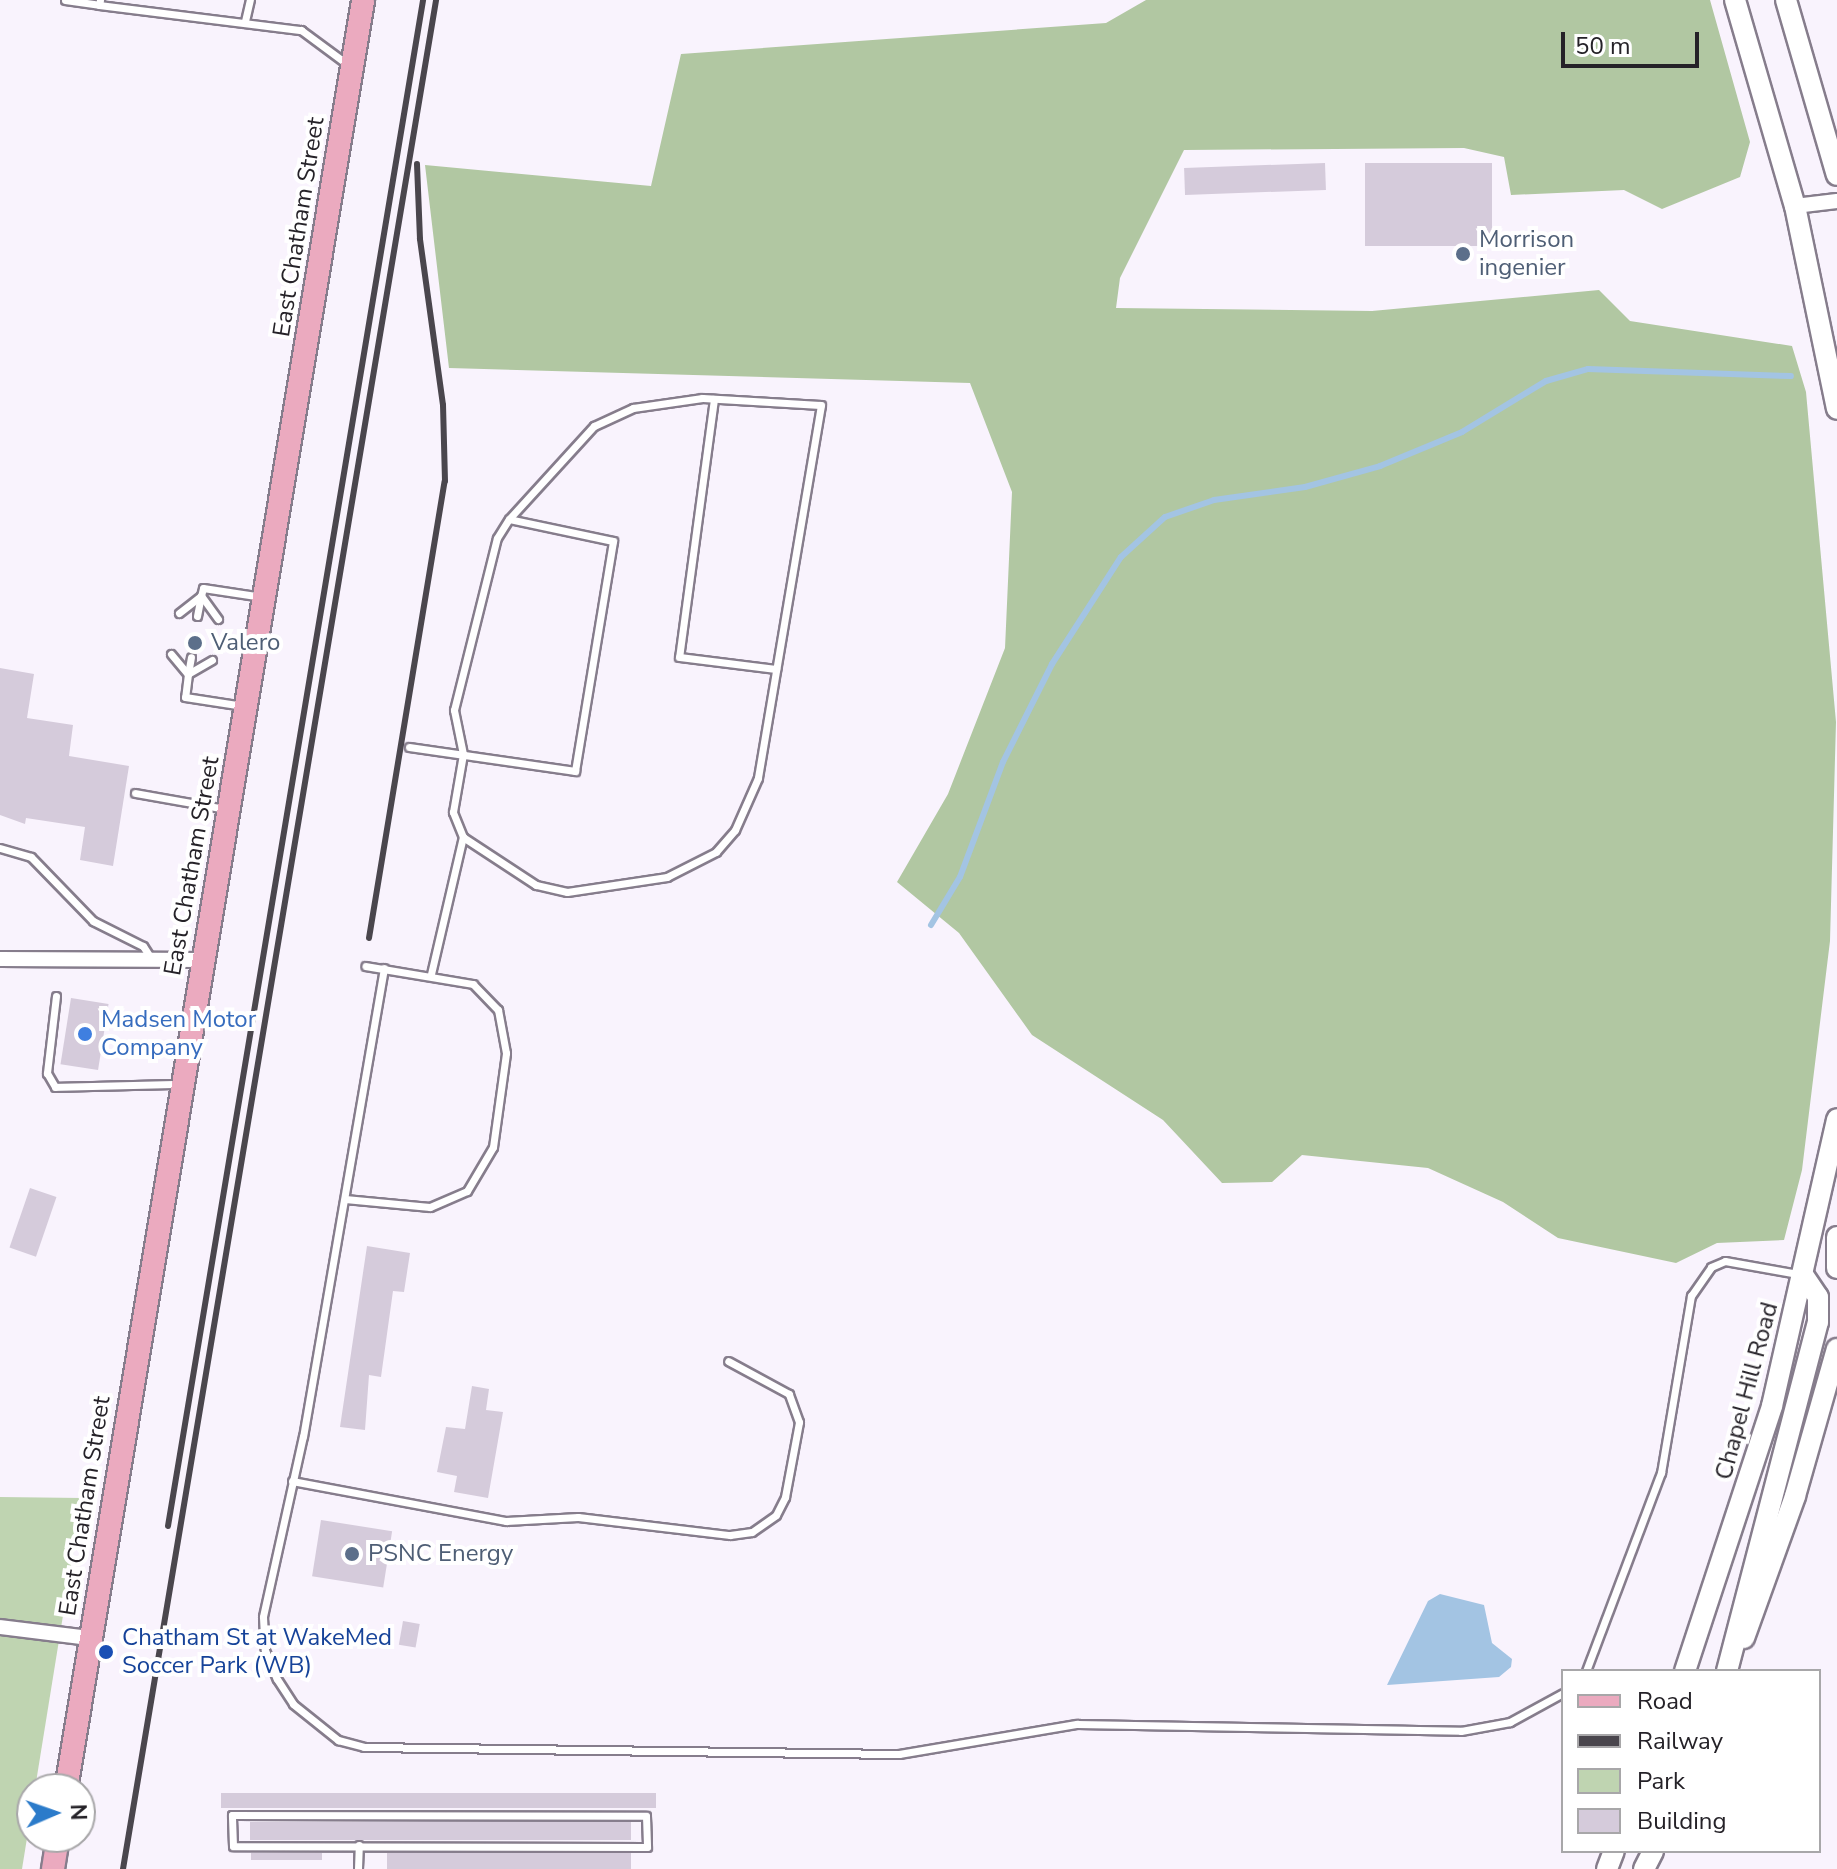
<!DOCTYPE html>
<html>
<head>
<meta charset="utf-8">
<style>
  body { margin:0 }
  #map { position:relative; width:1837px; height:1869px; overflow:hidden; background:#f9f3fd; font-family:"Nunito Sans",sans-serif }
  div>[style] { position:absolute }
  .green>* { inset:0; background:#bfd4b1 }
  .forest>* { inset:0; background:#b1c7a2 }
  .water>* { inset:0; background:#a3c4e3 }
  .stream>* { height:6px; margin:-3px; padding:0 3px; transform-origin:3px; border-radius:3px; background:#a3c4e3 }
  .building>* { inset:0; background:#d5cbdb; transform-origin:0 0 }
  .roads { filter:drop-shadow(2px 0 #867d8c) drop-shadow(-2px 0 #867d8c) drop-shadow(0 2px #867d8c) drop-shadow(0 -2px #867d8c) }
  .lane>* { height:7px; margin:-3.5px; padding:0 3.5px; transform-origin:3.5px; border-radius:3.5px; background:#fff }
  .street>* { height:14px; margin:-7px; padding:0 7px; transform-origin:7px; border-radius:7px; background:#fff }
  .secondary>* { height:20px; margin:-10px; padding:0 10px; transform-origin:10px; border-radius:10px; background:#fff }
  .primary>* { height:22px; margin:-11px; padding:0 11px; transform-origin:11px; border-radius:11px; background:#ebaabf }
  .rail>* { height:6px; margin:-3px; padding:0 3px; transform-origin:3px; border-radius:3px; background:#4a464d }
  .dots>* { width:22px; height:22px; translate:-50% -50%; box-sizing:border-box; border:4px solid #fff; border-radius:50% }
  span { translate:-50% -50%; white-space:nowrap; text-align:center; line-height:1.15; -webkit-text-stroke:8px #fff; paint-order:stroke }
  .street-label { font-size:24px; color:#252228 }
  .service-label { font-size:24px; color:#4e5e75 }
  .left { translate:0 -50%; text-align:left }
  .shop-label { font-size:24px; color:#366cbe }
  .transit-label { font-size:24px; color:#164399 }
  .legend { position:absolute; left:1561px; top:1669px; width:260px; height:184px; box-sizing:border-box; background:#fff; border:2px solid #a8a7a9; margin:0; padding:10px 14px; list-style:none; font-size:24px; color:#252228 }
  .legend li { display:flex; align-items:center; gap:16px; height:40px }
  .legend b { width:40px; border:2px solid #a8a7a9 }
  .north { position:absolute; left:16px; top:1773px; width:80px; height:80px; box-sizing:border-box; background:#fff; border:2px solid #a8a7a9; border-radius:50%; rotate:88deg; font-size:22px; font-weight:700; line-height:32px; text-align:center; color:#252228 }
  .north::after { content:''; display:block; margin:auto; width:28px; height:36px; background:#2b7bca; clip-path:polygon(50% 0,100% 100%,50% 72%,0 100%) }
  .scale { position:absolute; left:1561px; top:32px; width:138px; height:36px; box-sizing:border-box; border:4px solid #252228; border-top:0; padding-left:10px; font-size:24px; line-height:28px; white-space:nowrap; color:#252228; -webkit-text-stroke:6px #fff; paint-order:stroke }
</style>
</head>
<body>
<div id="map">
  <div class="green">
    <i style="clip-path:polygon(0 1497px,82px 1498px,22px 1869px,0 1869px)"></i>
  </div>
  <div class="forest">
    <i style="clip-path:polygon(1146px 0,1710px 0,1750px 142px,1740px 177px,1662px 209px,1624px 190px,1511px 195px,1504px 157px,1464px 148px,1184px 150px,1120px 278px,1116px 308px,1372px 311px,1599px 290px,1630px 321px,1792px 346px,1806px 392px,1836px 722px,1830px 941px,1802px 1170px,1784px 1240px,1717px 1243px,1676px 1263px,1558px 1238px,1503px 1202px,1428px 1168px,1302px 1155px,1272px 1182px,1222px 1183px,1163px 1120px,1032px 1035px,959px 933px,897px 882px,948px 794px,1005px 648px,1012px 492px,970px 383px,449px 368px,425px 165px,651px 186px,681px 54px,1106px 23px)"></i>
  </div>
  <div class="water">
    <i style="clip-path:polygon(1440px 1594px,1484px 1605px,1492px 1643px,1512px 1659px,1511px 1667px,1499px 1677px,1387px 1685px,1428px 1601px)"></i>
  </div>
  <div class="stream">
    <i style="left:931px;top:925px;width:56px;rotate:-58.9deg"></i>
    <i style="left:960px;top:877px;width:123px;rotate:-69.5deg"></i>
    <i style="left:1003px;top:762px;width:110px;rotate:-63.4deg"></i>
    <i style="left:1052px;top:664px;width:127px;rotate:-57.2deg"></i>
    <i style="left:1121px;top:557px;width:59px;rotate:-42.3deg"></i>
    <i style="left:1165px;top:517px;width:52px;rotate:-19.1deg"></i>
    <i style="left:1214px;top:500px;width:92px;rotate:-8.1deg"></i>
    <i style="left:1305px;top:487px;width:78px;rotate:-15.6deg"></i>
    <i style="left:1380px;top:466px;width:89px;rotate:-22.5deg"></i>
    <i style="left:1462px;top:432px;width:98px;rotate:-31.3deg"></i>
    <i style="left:1546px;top:381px;width:44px;rotate:-15.9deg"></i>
    <i style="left:1588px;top:369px;width:203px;rotate:2deg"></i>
  </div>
  <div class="building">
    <i style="left:1325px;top:163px;width:27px;height:141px;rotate:88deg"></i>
    <i style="left:1365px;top:163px;width:127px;height:83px"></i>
    <i style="clip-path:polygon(0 668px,34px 674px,27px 718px,73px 725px,69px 756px,129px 766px,113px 866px,80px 860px,85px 827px,26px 818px,25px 824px,0 815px)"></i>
    <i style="left:71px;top:998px;width:38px;height:67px;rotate:9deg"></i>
    <i style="left:30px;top:1188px;width:28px;height:63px;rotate:19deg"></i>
    <i style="clip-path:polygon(367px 1246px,410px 1253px,404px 1292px,393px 1291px,381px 1377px,369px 1375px,365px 1430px,340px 1427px)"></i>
    <i style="clip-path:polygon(472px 1386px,489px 1389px,486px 1410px,503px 1412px,488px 1498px,454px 1492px,457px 1476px,437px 1472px,446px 1427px,465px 1429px)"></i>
    <i style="left:321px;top:1520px;width:72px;height:57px;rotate:9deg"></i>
    <i style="left:403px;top:1621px;width:17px;height:24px;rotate:10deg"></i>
    <i style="left:221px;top:1793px;width:435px;height:15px"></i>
    <i style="left:250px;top:1822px;width:381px;height:18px"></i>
    <i style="left:251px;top:1853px;width:71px;height:7px"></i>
    <i style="left:387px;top:1853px;width:244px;height:16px"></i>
  </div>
  <div class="roads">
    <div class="lane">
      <i style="left:65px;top:0;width:34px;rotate:8deg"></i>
      <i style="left:100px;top:0;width:5px;rotate:101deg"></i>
      <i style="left:99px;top:5px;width:204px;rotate:7.1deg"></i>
      <i style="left:301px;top:30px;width:57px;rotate:36.5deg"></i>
      <i style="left:245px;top:21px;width:22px;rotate:-77deg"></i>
      <i style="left:714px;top:399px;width:260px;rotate:97.7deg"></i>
      <i style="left:679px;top:657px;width:98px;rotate:7.1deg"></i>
      <i style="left:179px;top:613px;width:28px;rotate:-38deg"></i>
      <i style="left:197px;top:616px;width:20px;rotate:-79deg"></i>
      <i style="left:218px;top:619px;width:29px;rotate:-126deg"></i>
      <i style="left:201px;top:596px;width:8px;rotate:-76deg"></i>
      <i style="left:203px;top:588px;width:60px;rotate:8.7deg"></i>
      <i style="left:171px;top:654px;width:26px;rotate:50deg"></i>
      <i style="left:212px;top:660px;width:28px;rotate:150deg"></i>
      <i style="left:188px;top:674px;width:23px;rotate:97deg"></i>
      <i style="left:185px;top:697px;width:59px;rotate:8.8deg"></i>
      <i style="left:188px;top:674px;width:17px;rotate:-80deg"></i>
      <i style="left:409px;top:747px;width:168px;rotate:8.2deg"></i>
      <i style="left:575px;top:771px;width:233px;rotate:-80.6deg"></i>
      <i style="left:613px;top:541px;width:106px;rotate:-168.1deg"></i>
      <i style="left:135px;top:793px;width:92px;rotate:10deg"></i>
      <i style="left:0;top:848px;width:32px;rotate:16deg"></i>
      <i style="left:31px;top:857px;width:89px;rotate:45.9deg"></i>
      <i style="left:93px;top:921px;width:56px;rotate:26.6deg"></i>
      <i style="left:143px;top:946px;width:17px;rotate:57deg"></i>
      <i style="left:384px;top:968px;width:475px;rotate:99.8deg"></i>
      <i style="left:303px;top:1436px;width:185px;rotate:102.5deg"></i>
      <i style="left:263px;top:1617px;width:33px;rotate:87deg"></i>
      <i style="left:265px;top:1650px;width:31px;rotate:68deg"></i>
      <i style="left:277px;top:1679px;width:30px;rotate:57deg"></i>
      <i style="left:293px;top:1704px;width:58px;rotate:38.7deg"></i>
      <i style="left:338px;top:1740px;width:27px;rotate:15deg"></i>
      <i style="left:364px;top:1747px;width:535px;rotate:0.75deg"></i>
      <i style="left:899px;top:1754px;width:181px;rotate:-9.6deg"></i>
      <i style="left:1077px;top:1724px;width:384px;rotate:1deg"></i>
      <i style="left:1461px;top:1731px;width:50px;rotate:-10.4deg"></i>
      <i style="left:1510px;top:1722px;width:60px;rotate:-28.7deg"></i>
      <i style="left:431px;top:974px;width:141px;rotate:-76.9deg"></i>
      <i style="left:463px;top:837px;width:27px;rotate:-112deg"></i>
      <i style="left:453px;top:812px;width:59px;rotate:-80.2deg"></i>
      <i style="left:463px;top:754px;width:45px;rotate:-101.6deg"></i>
      <i style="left:454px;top:710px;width:177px;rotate:-76deg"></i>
      <i style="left:497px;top:538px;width:22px;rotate:-58deg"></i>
      <i style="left:509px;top:519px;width:126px;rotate:-47.6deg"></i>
      <i style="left:594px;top:426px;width:43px;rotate:-24.8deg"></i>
      <i style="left:633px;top:408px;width:70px;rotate:-8.2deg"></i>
      <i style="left:702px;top:398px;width:119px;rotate:3.4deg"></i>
      <i style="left:821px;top:405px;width:378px;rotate:99.6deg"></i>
      <i style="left:758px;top:778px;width:57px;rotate:113.9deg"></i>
      <i style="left:735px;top:830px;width:29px;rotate:131deg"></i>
      <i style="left:716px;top:852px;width:55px;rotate:153deg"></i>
      <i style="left:667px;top:877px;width:101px;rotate:171.5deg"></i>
      <i style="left:567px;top:892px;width:32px;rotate:-167deg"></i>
      <i style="left:536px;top:885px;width:87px;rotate:-146.7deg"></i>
      <i style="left:56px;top:996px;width:78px;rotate:96.7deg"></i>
      <i style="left:47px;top:1073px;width:16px;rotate:60deg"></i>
      <i style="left:55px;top:1087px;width:125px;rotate:-1.4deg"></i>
      <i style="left:345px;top:1199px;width:85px;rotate:5.4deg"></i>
      <i style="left:430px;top:1207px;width:40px;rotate:-23.4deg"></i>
      <i style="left:467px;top:1191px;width:51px;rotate:-59.4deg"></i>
      <i style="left:493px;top:1147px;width:95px;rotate:-82.1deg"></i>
      <i style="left:506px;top:1053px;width:44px;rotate:-100.5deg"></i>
      <i style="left:498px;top:1010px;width:36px;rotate:-134deg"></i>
      <i style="left:473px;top:984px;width:109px;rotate:-170.5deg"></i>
      <i style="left:292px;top:1481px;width:218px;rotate:10.6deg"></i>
      <i style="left:506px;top:1521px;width:72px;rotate:-3.2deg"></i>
      <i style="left:578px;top:1517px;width:153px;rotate:6.8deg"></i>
      <i style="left:730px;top:1535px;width:22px;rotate:-8deg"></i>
      <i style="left:752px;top:1532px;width:29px;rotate:-35deg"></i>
      <i style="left:776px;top:1515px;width:20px;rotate:-63deg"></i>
      <i style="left:785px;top:1497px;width:76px;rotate:-79.4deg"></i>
      <i style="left:799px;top:1422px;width:30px;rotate:-110deg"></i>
      <i style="left:789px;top:1394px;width:69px;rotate:-151.6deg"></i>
      <i style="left:1586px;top:1671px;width:212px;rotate:-69.3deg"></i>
      <i style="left:1661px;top:1473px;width:180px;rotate:-80.4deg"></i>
      <i style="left:1691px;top:1296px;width:35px;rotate:-55deg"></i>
      <i style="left:1711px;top:1267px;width:15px;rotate:-23deg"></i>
      <i style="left:1725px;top:1261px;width:74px;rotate:10.1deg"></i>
      <i style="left:232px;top:1815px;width:414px;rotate:0.1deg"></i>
      <i style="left:646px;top:1816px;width:31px;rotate:88deg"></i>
      <i style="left:647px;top:1847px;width:414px;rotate:-179.9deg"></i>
      <i style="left:233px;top:1846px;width:31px;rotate:-92deg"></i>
      <i style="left:358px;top:1869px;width:24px;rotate:-88deg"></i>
    </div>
    <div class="street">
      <i style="left:1795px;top:206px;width:42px;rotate:-6.8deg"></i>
      <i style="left:0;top:959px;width:203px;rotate:0.3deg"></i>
      <i style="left:0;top:1627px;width:91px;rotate:7deg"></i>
    </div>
    <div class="secondary">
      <i style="left:1735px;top:0;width:215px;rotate:73.8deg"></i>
      <i style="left:1795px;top:206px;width:207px;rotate:78.3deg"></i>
      <i style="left:1786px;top:0;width:182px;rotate:73.8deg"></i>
      <i style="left:1837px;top:1237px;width:31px;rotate:90deg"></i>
      <i style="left:1744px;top:1638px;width:151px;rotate:-70.2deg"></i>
      <i style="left:1795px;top:1496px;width:153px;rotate:-74.1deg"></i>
      <i style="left:1685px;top:1671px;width:279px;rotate:-71.8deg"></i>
      <i style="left:1772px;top:1406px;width:294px;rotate:-77.2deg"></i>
      <i style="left:1727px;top:1671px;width:361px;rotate:-75.4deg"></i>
      <i style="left:1818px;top:1322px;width:25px;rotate:-90deg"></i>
      <i style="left:1818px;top:1297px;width:25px;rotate:-124deg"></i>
      <i style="left:1607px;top:1869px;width:19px;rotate:-69deg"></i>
      <i style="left:1644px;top:1869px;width:20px;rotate:-63deg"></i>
    </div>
    <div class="primary">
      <i style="left:66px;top:1789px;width:1813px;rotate:-80.57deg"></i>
      <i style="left:53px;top:1869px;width:32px;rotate:-81deg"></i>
    </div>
  </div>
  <div class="rail">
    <i style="left:369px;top:938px;width:463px;rotate:-80.6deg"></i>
    <i style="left:445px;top:481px;width:76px;rotate:-91.5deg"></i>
    <i style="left:443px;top:405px;width:168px;rotate:-97.9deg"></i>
    <i style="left:420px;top:239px;width:75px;rotate:-92.3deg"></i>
    <i style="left:168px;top:1526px;width:1547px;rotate:-80.51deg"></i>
    <i style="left:123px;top:1869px;width:1895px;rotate:-80.49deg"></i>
  </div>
  <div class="dots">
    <i style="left:1463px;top:254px;background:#5c6f8a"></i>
    <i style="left:195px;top:643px;background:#5c6f8a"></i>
    <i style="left:85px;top:1034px;background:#3f7fe0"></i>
    <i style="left:352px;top:1554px;background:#5c6f8a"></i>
    <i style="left:106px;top:1652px;background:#1a4fb4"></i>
  </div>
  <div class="street-label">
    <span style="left:299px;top:227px;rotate:-81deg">East Chatham Street</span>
    <span style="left:192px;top:866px;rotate:-80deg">East Chatham Street</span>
    <span style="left:1747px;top:1391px;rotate:-75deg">Chapel Hill Road</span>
    <span style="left:85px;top:1506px;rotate:-81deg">East Chatham Street</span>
  </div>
  <div class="service-label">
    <span class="left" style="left:1479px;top:254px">Morrison<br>ingenier</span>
    <span class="left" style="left:211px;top:643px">Valero</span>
    <span class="left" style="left:368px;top:1554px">PSNC Energy</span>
  </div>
  <div class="shop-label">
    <span class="left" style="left:101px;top:1034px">Madsen Motor<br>Company</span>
  </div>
  <div class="transit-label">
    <span class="left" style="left:122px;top:1652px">Chatham St at WakeMed<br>Soccer Park (WB)</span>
  </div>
  <ul class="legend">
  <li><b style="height:10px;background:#ebaabf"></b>Road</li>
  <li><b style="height:10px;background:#4a464d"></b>Railway</li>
  <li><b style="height:22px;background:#bfd4b1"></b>Park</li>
  <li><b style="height:22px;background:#d5cbdb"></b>Building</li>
  </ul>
  <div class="north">N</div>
  <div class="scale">50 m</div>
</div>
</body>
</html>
